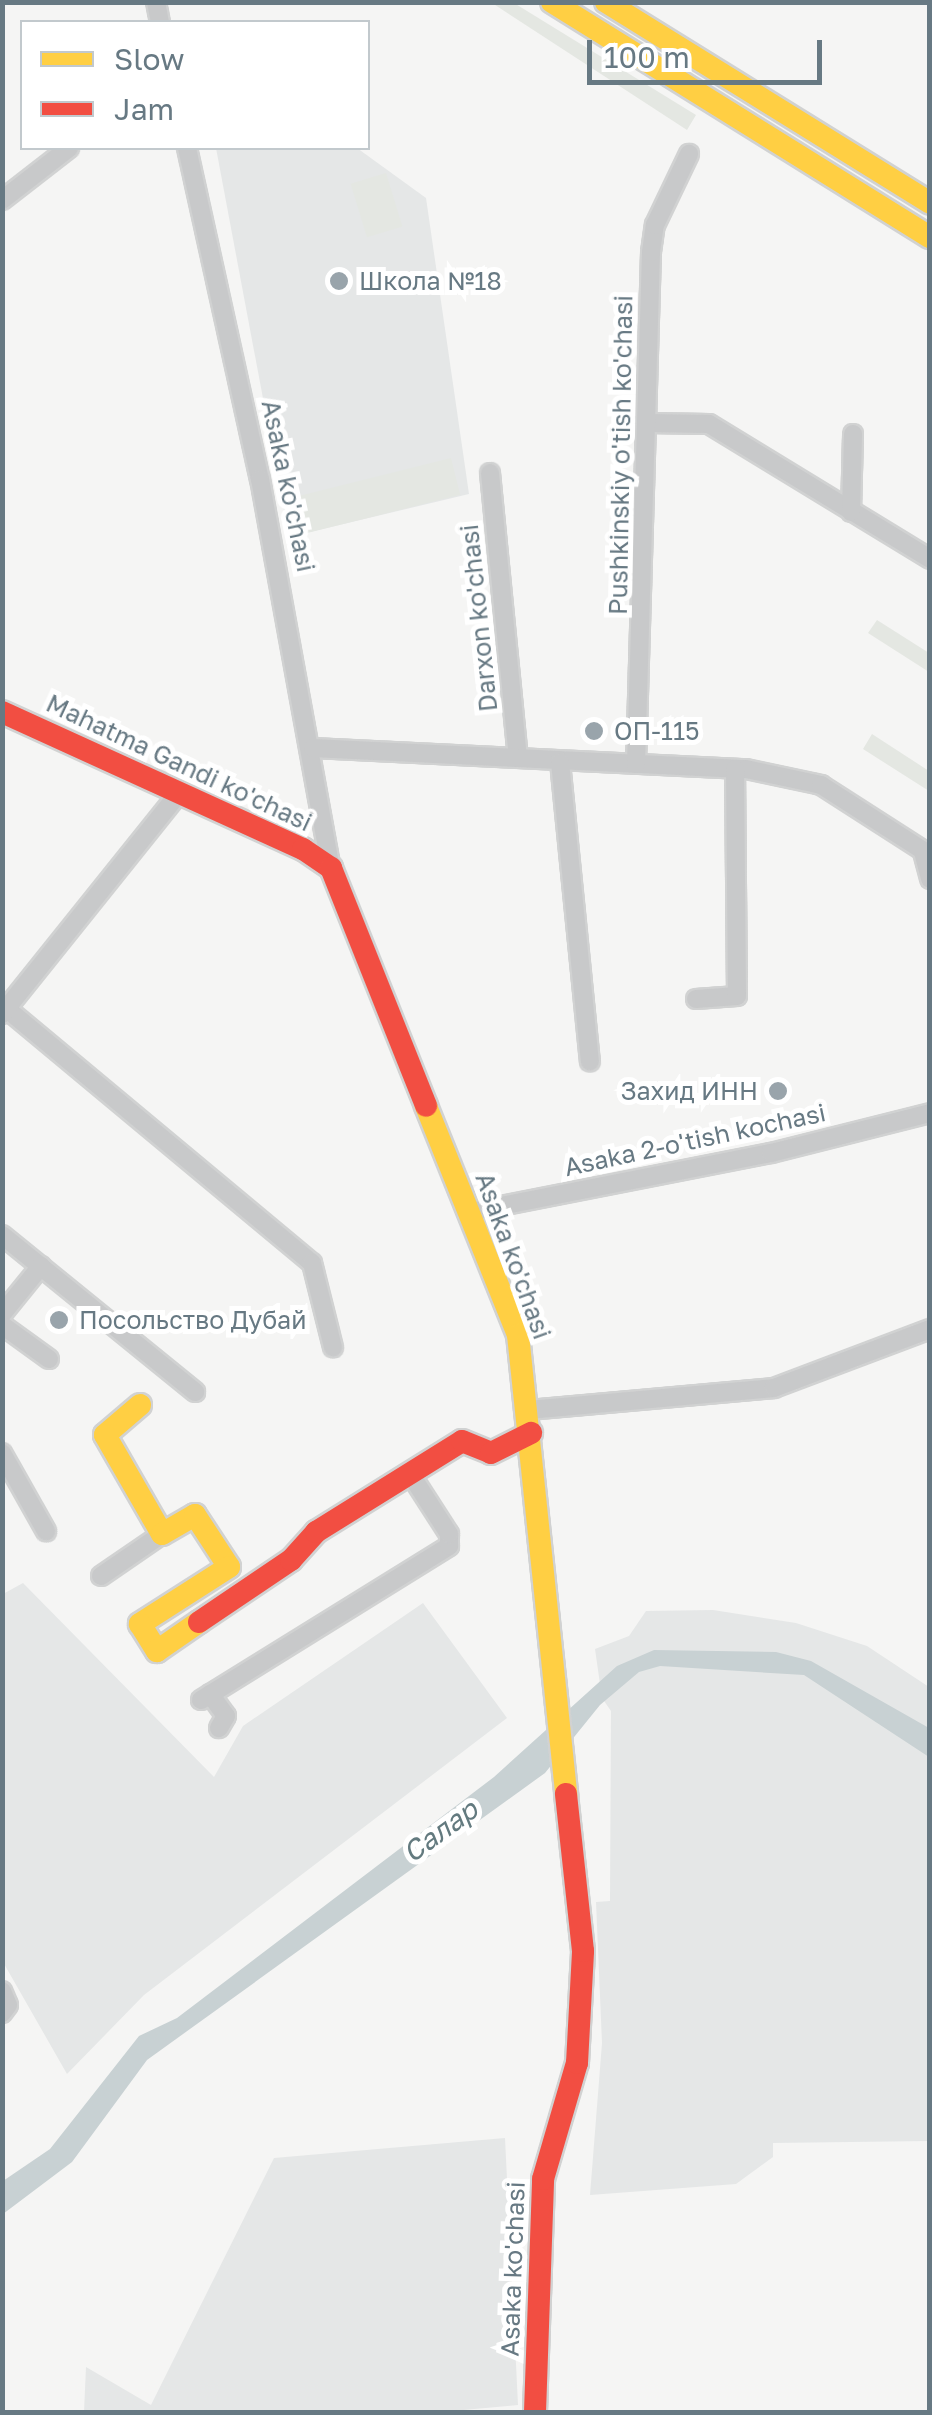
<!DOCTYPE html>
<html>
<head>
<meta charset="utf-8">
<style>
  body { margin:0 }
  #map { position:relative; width:932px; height:2415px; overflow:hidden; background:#f5f5f4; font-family:"Golos Text",sans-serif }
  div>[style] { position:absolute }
  .built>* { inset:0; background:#e5e7e7 }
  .green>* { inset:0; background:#e4e7e2; transform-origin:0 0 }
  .water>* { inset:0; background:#c8d1d3 }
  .roads { filter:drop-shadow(2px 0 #d1d2d2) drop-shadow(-2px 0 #d1d2d2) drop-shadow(0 2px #d1d2d2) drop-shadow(0 -2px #d1d2d2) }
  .street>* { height:18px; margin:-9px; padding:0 9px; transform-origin:9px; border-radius:9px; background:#c8c9ca }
  .slow>* { height:22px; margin:-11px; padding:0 11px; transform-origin:11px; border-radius:11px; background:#ffcf43 }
  .jam>* { height:22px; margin:-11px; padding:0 11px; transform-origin:11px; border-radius:11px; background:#f24e42 }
  .dots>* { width:28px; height:28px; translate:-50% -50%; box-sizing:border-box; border:5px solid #fff; border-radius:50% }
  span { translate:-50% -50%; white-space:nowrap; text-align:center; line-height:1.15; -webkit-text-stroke:10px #fff; paint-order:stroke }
  .poi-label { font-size:25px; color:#677983 }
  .left { translate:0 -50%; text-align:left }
  .right { translate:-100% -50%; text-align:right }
  .street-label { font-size:25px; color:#677983 }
  .water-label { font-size:28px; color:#637a7f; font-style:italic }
  .frame { position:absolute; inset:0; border:5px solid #677983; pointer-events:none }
  .legend { position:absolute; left:20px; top:20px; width:350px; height:130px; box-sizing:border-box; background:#fff; border:2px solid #c2c9cd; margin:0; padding:12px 18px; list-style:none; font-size:30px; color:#677983 }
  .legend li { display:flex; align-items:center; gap:20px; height:50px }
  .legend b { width:50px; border:2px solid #c2c9cd }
  .scale { position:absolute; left:587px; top:40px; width:235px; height:45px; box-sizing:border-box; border:5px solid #677983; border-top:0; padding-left:12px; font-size:30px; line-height:35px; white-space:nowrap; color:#677983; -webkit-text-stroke:8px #fff; paint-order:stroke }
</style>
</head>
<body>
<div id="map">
  <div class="built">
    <i style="clip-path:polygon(216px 148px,357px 148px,426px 198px,469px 494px,289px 537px)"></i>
    <i style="clip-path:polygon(23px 1583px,214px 1777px,243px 1726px,423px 1603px,507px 1718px,144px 1995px,67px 2074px,3px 1962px,3px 1594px)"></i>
    <i style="clip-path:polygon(713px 1610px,796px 1623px,867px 1646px,929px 1687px,929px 2141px,773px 2143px,773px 2157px,736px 2184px,590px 2195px,602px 2043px,596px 1902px,610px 1901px,611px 1711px,602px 1698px,595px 1649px,629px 1636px,646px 1611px)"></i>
    <i style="clip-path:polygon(505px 2138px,518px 2405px,442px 2412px,84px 2412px,86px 2367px,151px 2405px,274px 2158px)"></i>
  </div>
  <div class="green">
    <i style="clip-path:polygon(492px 3px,514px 3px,696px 115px,687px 130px)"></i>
    <i style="left:386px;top:173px;width:56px;height:37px;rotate:73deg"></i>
    <i style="left:451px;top:458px;width:38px;height:163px;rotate:76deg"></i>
    <i style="clip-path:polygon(877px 620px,929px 653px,929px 672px,868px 633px)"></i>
    <i style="clip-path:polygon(872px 734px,929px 771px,929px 791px,863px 749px)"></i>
  </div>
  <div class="water">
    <i style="clip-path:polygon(654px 1650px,776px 1652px,811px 1661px,929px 1728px,929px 1757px,804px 1675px,660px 1666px,639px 1672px,600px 1705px,545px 1773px,147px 2060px,72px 2162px,3px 2214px,3px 2181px,50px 2149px,139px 2036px,177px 2018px,494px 1777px,617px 1666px)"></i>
  </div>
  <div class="roads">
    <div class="street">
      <i style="left:156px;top:2px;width:20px;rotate:79deg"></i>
      <i style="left:187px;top:148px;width:339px;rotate:77.6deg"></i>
      <i style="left:260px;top:479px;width:395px;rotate:79.7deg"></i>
      <i style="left:2px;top:200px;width:85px;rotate:-37.8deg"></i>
      <i style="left:646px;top:423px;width:63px;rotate:0.9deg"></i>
      <i style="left:709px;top:424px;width:259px;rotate:31.4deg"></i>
      <i style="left:490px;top:473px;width:286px;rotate:84.4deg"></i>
      <i style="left:851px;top:512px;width:78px;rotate:-88.5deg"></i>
      <i style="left:313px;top:748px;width:434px;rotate:2.8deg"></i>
      <i style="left:746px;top:769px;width:77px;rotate:12deg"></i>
      <i style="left:821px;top:785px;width:130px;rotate:32.7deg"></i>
      <i style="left:560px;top:762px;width:301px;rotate:84.3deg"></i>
      <i style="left:636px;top:764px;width:512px;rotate:-88.32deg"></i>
      <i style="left:651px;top:252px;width:27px;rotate:-82deg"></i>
      <i style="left:655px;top:225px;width:79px;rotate:-64.4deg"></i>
      <i style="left:923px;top:852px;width:28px;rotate:75deg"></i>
      <i style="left:696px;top:999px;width:41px;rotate:-4.2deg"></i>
      <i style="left:737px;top:996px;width:227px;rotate:-90.5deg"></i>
      <i style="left:7px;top:1009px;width:397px;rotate:39.8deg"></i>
      <i style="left:312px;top:1263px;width:87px;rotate:76deg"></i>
      <i style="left:2px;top:1014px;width:282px;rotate:-51.3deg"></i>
      <i style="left:470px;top:1212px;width:307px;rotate:-11.1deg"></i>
      <i style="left:771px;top:1153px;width:164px;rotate:-14.1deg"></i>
      <i style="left:2px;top:1235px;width:249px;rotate:39.1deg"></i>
      <i style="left:2px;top:1314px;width:62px;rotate:-50.9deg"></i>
      <i style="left:2px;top:1325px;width:58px;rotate:35.9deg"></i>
      <i style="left:529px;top:1410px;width:246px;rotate:-5.1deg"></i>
      <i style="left:774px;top:1388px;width:167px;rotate:-20.7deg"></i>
      <i style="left:2px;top:1453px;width:90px;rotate:60.6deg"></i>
      <i style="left:101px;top:1576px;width:74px;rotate:-34.5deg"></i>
      <i style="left:210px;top:1694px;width:27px;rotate:54deg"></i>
      <i style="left:226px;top:1716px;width:14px;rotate:120deg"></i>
      <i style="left:201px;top:1700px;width:292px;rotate:-31.8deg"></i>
      <i style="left:449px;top:1546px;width:12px;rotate:-90deg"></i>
      <i style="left:449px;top:1534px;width:70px;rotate:-122.8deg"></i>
      <i style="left:2px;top:1991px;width:15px;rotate:67deg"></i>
      <i style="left:8px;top:2005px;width:10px;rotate:127deg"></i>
    </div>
    <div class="slow">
      <i style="left:552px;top:2px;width:445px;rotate:31.9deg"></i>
      <i style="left:606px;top:2px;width:381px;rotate:31.8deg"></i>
      <i style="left:426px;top:1106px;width:247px;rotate:68.1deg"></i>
      <i style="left:518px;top:1335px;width:462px;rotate:84deg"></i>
      <i style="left:140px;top:1405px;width:46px;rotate:139.4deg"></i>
      <i style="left:105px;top:1435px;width:114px;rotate:60.1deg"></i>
      <i style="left:162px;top:1534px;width:38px;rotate:-30deg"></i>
      <i style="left:195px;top:1515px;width:62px;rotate:56.8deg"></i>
      <i style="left:229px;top:1567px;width:106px;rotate:147.4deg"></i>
      <i style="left:140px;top:1624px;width:32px;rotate:58deg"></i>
      <i style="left:157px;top:1651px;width:51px;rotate:-34.6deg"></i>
    </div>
    <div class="jam">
      <i style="left:2px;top:712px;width:331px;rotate:24.5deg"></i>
      <i style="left:303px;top:849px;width:34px;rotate:34deg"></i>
      <i style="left:331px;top:868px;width:256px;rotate:68.2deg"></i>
      <i style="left:199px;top:1622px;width:111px;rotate:-34deg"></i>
      <i style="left:291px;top:1560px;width:38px;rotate:-48deg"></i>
      <i style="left:316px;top:1532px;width:172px;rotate:-31.9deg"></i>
      <i style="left:462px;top:1441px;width:31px;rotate:22deg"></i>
      <i style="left:491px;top:1453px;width:45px;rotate:-26.6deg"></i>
      <i style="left:535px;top:2412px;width:233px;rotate:-88deg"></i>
      <i style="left:543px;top:2179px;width:121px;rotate:-73.7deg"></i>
      <i style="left:577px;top:2063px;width:112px;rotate:-86.9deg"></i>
      <i style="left:583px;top:1951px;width:158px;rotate:-96.2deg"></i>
    </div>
  </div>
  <div class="dots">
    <i style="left:339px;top:281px;background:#99a4ab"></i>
    <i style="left:594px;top:731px;background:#99a4ab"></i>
    <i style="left:778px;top:1091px;background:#99a4ab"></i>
    <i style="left:59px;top:1320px;background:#99a4ab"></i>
  </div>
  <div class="poi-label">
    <span class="left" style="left:359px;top:281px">Школа №18</span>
    <span class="left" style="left:614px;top:731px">ОП-115</span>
    <span class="right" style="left:758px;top:1091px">Захид ИНН</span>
    <span class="left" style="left:79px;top:1320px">Посольство Дубай</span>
  </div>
  <div class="street-label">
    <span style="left:621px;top:455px;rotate:-89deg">Pushkinskiy o'tish ko'chasi</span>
    <span style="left:288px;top:486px;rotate:78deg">Asaka ko'chasi</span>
    <span style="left:479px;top:618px;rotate:-96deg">Darxon ko'chasi</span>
    <span style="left:179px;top:763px;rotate:25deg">Mahatma Gandi ko'chasi</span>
    <span style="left:695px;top:1140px;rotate:-12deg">Asaka 2-o'tish kochasi</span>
    <span style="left:513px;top:1256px;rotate:70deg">Asaka ko'chasi</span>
    <span style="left:513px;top:2269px;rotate:-88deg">Asaka ko'chasi</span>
  </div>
  <div class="water-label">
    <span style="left:440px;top:1831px;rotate:-36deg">Салар</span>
  </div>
  <div class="frame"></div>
  <ul class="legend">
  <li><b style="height:12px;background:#ffcf43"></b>Slow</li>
  <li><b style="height:12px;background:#f24e42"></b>Jam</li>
  </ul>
  <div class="scale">100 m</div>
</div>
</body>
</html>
